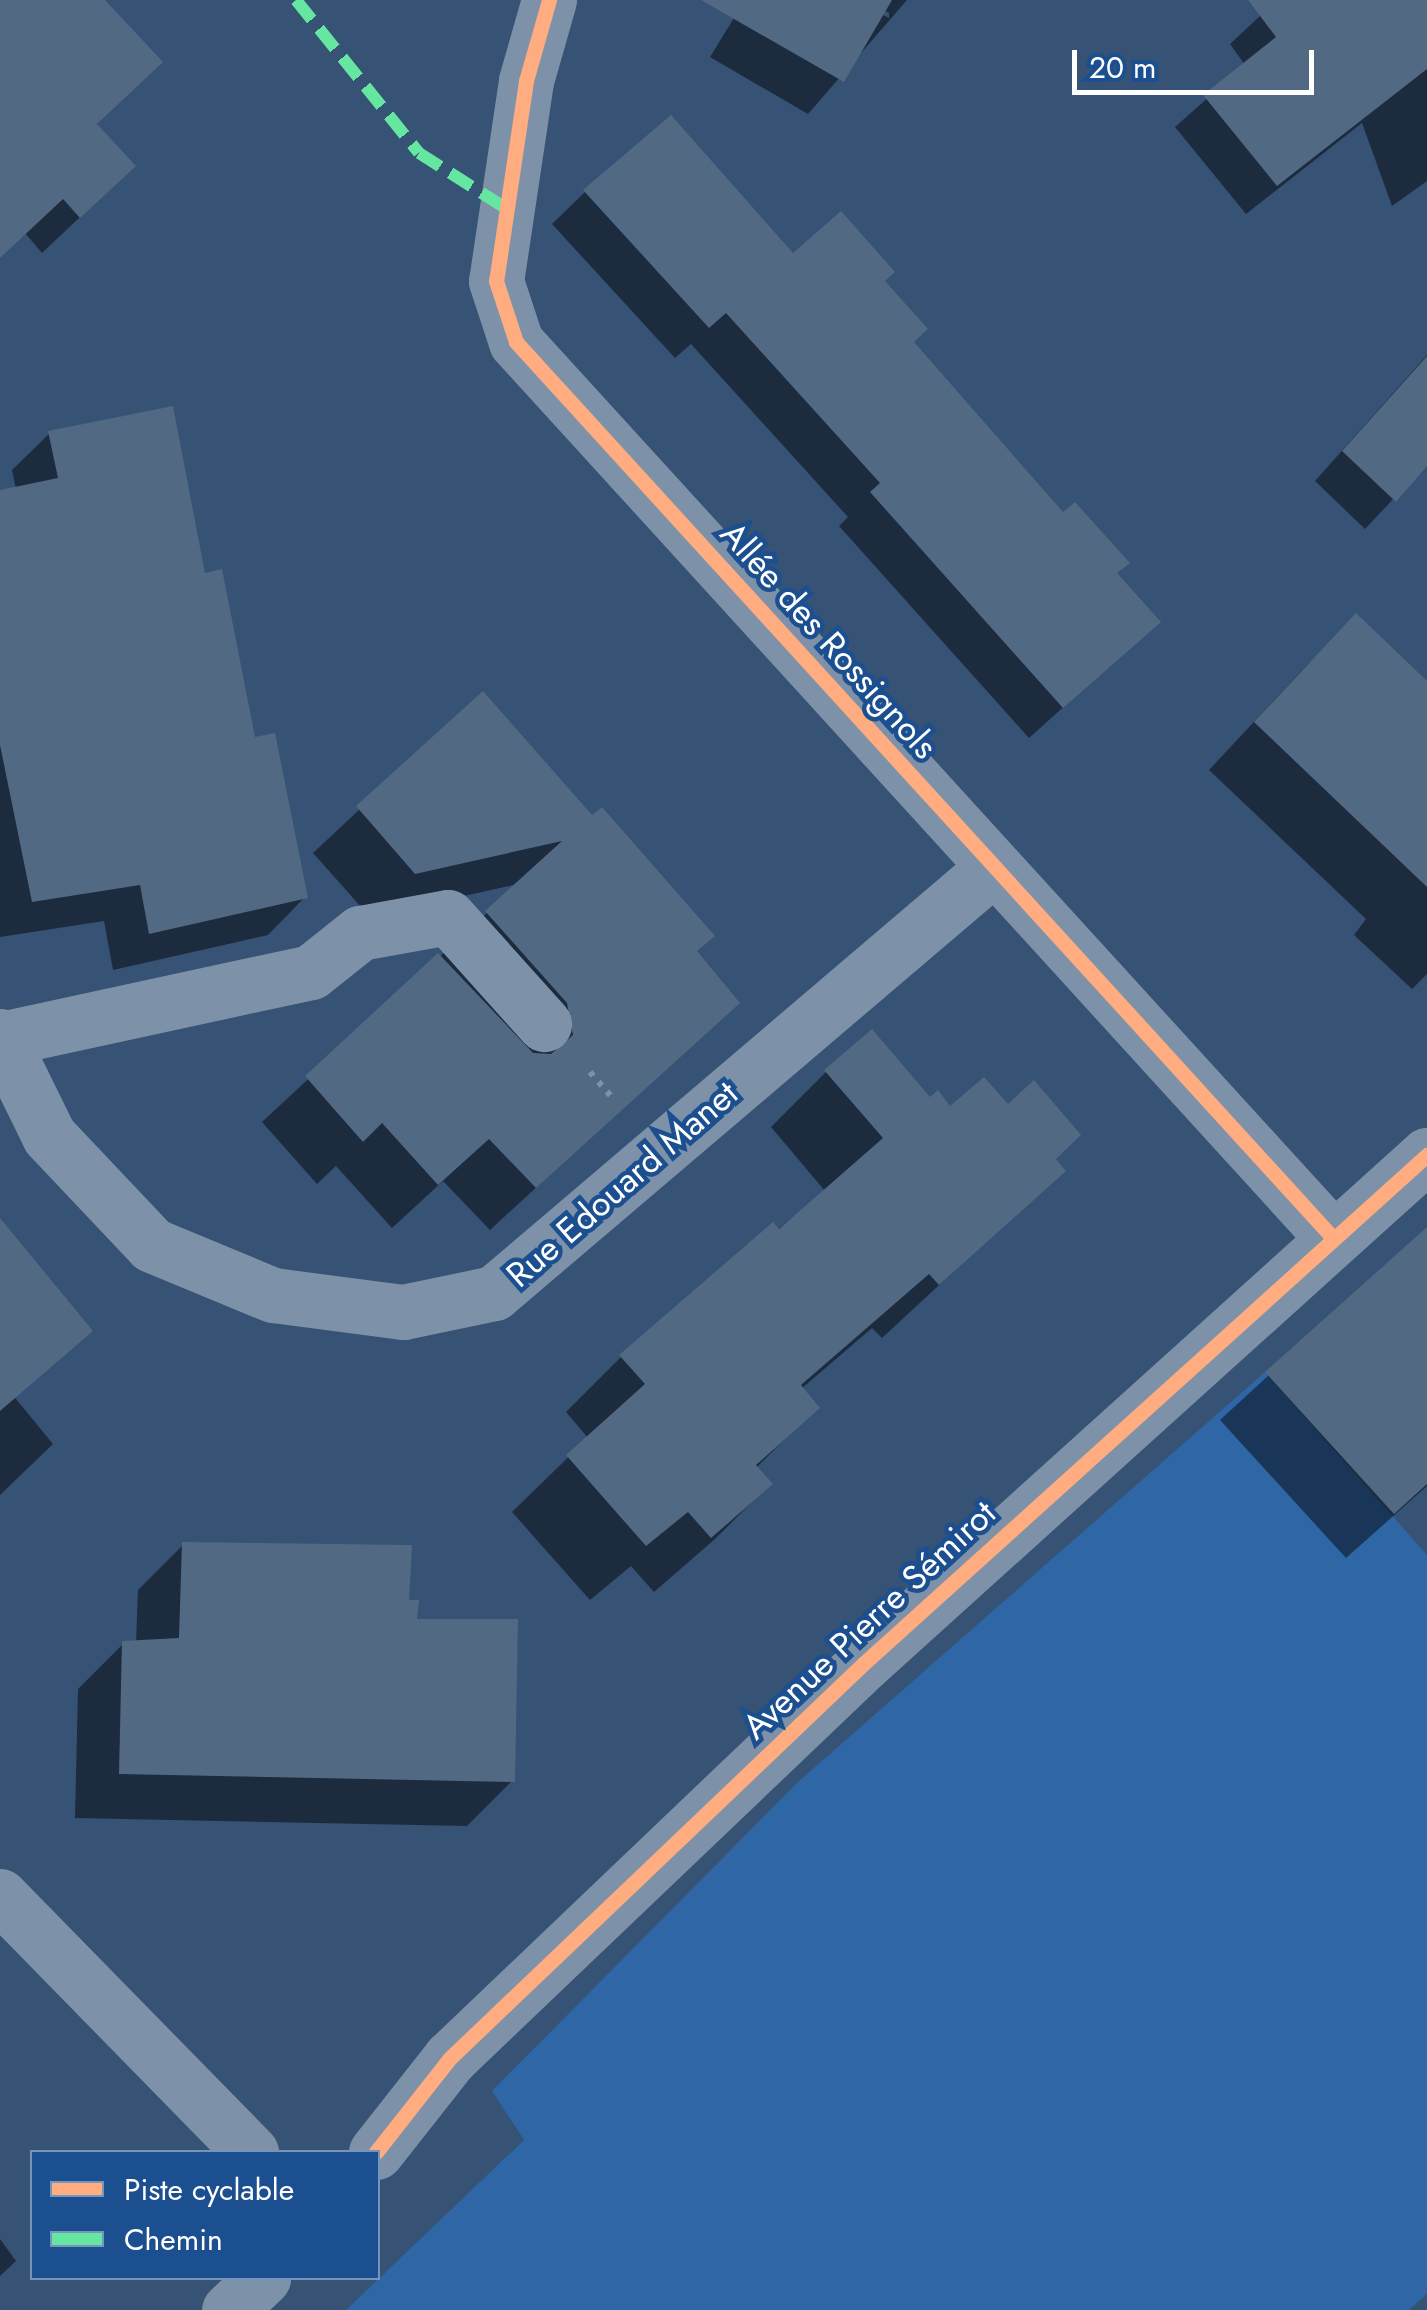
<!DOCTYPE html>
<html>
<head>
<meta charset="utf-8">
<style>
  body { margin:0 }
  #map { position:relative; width:1427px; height:2310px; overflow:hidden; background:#365274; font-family:Jost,sans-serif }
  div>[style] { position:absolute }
  .green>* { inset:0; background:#2f66a5 }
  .shadow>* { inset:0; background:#0007 }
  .building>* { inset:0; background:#526984 }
  .path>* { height:6px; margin-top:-3px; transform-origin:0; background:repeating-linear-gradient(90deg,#7d92a8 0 5px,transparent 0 13px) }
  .minor>* { height:55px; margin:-27.5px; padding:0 27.5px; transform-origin:27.5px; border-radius:27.5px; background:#7d92a8 }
  .quiet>* { height:12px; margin-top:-6px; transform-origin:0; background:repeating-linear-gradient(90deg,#66e7a1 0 25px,transparent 0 37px) }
  .cycleway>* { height:15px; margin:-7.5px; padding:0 7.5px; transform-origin:7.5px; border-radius:7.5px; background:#ffac80 }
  span { translate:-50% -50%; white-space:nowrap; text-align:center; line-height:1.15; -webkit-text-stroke:9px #1b4f8f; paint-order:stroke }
  .street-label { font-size:35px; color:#fff }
  .legend { position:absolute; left:30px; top:2150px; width:350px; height:130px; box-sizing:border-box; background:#1b4f8f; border:2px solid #7695bc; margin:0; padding:12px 18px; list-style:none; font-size:30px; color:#fff }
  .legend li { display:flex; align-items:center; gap:20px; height:50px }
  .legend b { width:50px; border:2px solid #7695bc }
  .scale { position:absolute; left:1072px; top:50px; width:242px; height:45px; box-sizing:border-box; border:5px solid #fff; border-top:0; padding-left:12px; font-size:30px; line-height:35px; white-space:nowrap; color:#fff; -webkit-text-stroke:8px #1b4f8f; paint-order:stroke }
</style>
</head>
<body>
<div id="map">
  <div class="green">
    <i style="clip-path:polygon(1265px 1372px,1427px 1555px,1427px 2294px,1409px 2310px,346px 2310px,524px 2140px,492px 2091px,798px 1782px)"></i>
  </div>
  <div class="shadow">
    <i style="clip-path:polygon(0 0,101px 0,96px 202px,42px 253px,25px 233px,0 257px)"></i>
    <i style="clip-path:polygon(evenodd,745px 0,907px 0,808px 114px,710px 57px,745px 0,875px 5px,889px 13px,889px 18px,872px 9px,875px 5px)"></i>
    <i style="clip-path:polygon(1277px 0,1376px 0,1427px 51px,1427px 181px,1392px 206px,1362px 123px,1246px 214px,1175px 127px,1245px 65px,1230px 44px)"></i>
    <i style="clip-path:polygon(585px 192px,882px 282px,911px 343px,1158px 622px,1029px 738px,839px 526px,848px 517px,691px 344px,675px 358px,552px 224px)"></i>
    <i style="clip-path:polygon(1427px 355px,1427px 463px,1365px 529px,1315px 481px)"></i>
    <i style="clip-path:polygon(50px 433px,203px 576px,305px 897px,268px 935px,113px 970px,104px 921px,0 937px,0 493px,16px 489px,12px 470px)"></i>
    <i style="clip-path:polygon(1309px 663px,1427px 685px,1427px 974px,1412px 989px,1354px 935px,1366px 919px,1209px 770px)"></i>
    <i style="clip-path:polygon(482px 695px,737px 1002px,490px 1230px,443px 1181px,392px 1228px,336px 1166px,317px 1184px,262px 1122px,518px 884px,370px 917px,313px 853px)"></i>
    <i style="clip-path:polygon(826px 1072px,930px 1101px,1053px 1159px,1062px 1171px,882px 1338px,872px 1328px,801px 1389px,817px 1407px,756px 1468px,770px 1484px,715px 1539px,654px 1592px,631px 1566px,590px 1600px,512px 1512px,588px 1438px,566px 1412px,621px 1357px,825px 1191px,771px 1127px)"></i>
    <i style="clip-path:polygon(1427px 1230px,1427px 1486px,1346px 1558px,1220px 1420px)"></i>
    <i style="clip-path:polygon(0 1356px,7px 1388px,53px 1444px,0 1495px)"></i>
    <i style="clip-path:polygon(183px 1545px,407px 1602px,512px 1781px,467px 1826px,75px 1818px,78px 1689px,123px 1644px,136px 1643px,138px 1590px)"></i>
    <i style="clip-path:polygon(0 2239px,16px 2261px,0 2276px)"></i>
  </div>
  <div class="building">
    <i style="clip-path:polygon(0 0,105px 0,163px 62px,97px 124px,136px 166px,80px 218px,63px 199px,0 258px)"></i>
    <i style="clip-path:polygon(701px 0,892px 0,844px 82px)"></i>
    <i style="clip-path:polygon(1248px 0,1427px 0,1427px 69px,1277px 186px,1203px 95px,1276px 37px)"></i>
    <i style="clip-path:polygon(671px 115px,793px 253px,841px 211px,895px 272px,885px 281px,928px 329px,914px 342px,1063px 512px,1075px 502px,1130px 563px,1117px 573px,1161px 622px,1063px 708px,870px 492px,880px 483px,726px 313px,709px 328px,583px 190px)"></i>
    <i style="clip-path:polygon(1427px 356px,1427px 466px,1396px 502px,1342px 451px)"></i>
    <i style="clip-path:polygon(173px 406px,205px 573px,222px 569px,255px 737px,275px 733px,308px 898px,149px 934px,140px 885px,32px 902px,0 745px,0 490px,58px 478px,48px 431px)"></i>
    <i style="clip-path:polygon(1356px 613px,1427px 681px,1427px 887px,1254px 722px)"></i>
    <i style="clip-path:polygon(483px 691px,592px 815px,602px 807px,715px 936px,697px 951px,740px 1003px,536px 1188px,489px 1139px,438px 1185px,382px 1123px,363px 1142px,305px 1076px,438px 953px,533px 1053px,551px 1054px,573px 1035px,567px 1003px,485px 911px,562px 841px,415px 874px,356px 806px)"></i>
    <i style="clip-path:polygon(872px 1029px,930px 1097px,938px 1090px,950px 1106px,984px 1077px,1008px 1104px,1034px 1080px,1081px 1135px,1056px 1159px,1066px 1171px,939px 1285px,929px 1274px,801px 1385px,820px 1408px,756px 1465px,773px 1484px,711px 1538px,688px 1512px,646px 1546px,566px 1455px,645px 1384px,619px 1355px,773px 1222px,779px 1229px,883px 1138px,824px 1070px)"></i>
    <i style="clip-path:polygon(0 1218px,93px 1331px,0 1411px)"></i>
    <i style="clip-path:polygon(1427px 1227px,1427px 1484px,1394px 1514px,1265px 1372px)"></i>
    <i style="clip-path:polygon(182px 1542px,412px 1545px,409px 1600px,419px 1600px,417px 1619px,518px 1619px,515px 1782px,119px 1774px,122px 1641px,179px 1638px)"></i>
  </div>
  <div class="path">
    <i style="left:590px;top:1072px;width:37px;rotate:49deg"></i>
  </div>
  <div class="minor">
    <i style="left:549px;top:0;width:84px;rotate:105.9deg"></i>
    <i style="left:526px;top:81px;width:202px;rotate:98.5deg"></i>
    <i style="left:496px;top:281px;width:64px;rotate:71.8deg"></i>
    <i style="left:516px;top:342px;width:1213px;rotate:47.64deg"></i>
    <i style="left:0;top:1036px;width:111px;rotate:63.9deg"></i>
    <i style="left:49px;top:1136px;width:150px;rotate:46.6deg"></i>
    <i style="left:152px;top:1245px;width:131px;rotate:22.5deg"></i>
    <i style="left:273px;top:1295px;width:131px;rotate:7.5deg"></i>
    <i style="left:403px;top:1312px;width:93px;rotate:-11.8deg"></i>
    <i style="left:494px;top:1293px;width:654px;rotate:-40.41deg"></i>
    <i style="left:1px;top:1039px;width:317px;rotate:-12.2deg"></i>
    <i style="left:311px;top:972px;width:63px;rotate:-38.5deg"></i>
    <i style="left:360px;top:933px;width:89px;rotate:-10.3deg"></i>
    <i style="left:448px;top:917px;width:144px;rotate:48.1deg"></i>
    <i style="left:0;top:1896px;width:359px;rotate:45.6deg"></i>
    <i style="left:376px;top:2152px;width:120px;rotate:-51.8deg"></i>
    <i style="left:450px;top:2058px;width:571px;rotate:-43.65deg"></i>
    <i style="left:863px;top:1664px;width:760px;rotate:-42.07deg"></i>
    <i style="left:229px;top:2310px;width:47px;rotate:-43.3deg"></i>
  </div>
  <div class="quiet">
    <i style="left:296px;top:0;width:196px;rotate:51.2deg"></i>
    <i style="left:419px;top:153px;width:104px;rotate:32.5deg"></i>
  </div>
  <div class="cycleway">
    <i style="left:549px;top:0;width:84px;rotate:105.9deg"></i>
    <i style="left:526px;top:81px;width:202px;rotate:98.5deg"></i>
    <i style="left:496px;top:281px;width:64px;rotate:71.8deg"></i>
    <i style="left:516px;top:342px;width:1213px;rotate:47.64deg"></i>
    <i style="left:376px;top:2152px;width:120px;rotate:-51.8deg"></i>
    <i style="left:450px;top:2058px;width:571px;rotate:-43.65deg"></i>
    <i style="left:863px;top:1664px;width:760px;rotate:-42.07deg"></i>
  </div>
  <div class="street-label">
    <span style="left:829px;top:640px;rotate:48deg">Allée des Rossignols</span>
    <span style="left:622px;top:1184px;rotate:-41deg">Rue Edouard Manet</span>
    <span style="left:869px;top:1620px;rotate:-43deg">Avenue Pierre Sémirot</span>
  </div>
  <ul class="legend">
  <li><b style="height:12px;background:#ffac80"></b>Piste cyclable</li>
  <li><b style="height:12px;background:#66e7a1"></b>Chemin</li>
  </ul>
  <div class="scale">20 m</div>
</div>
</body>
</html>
